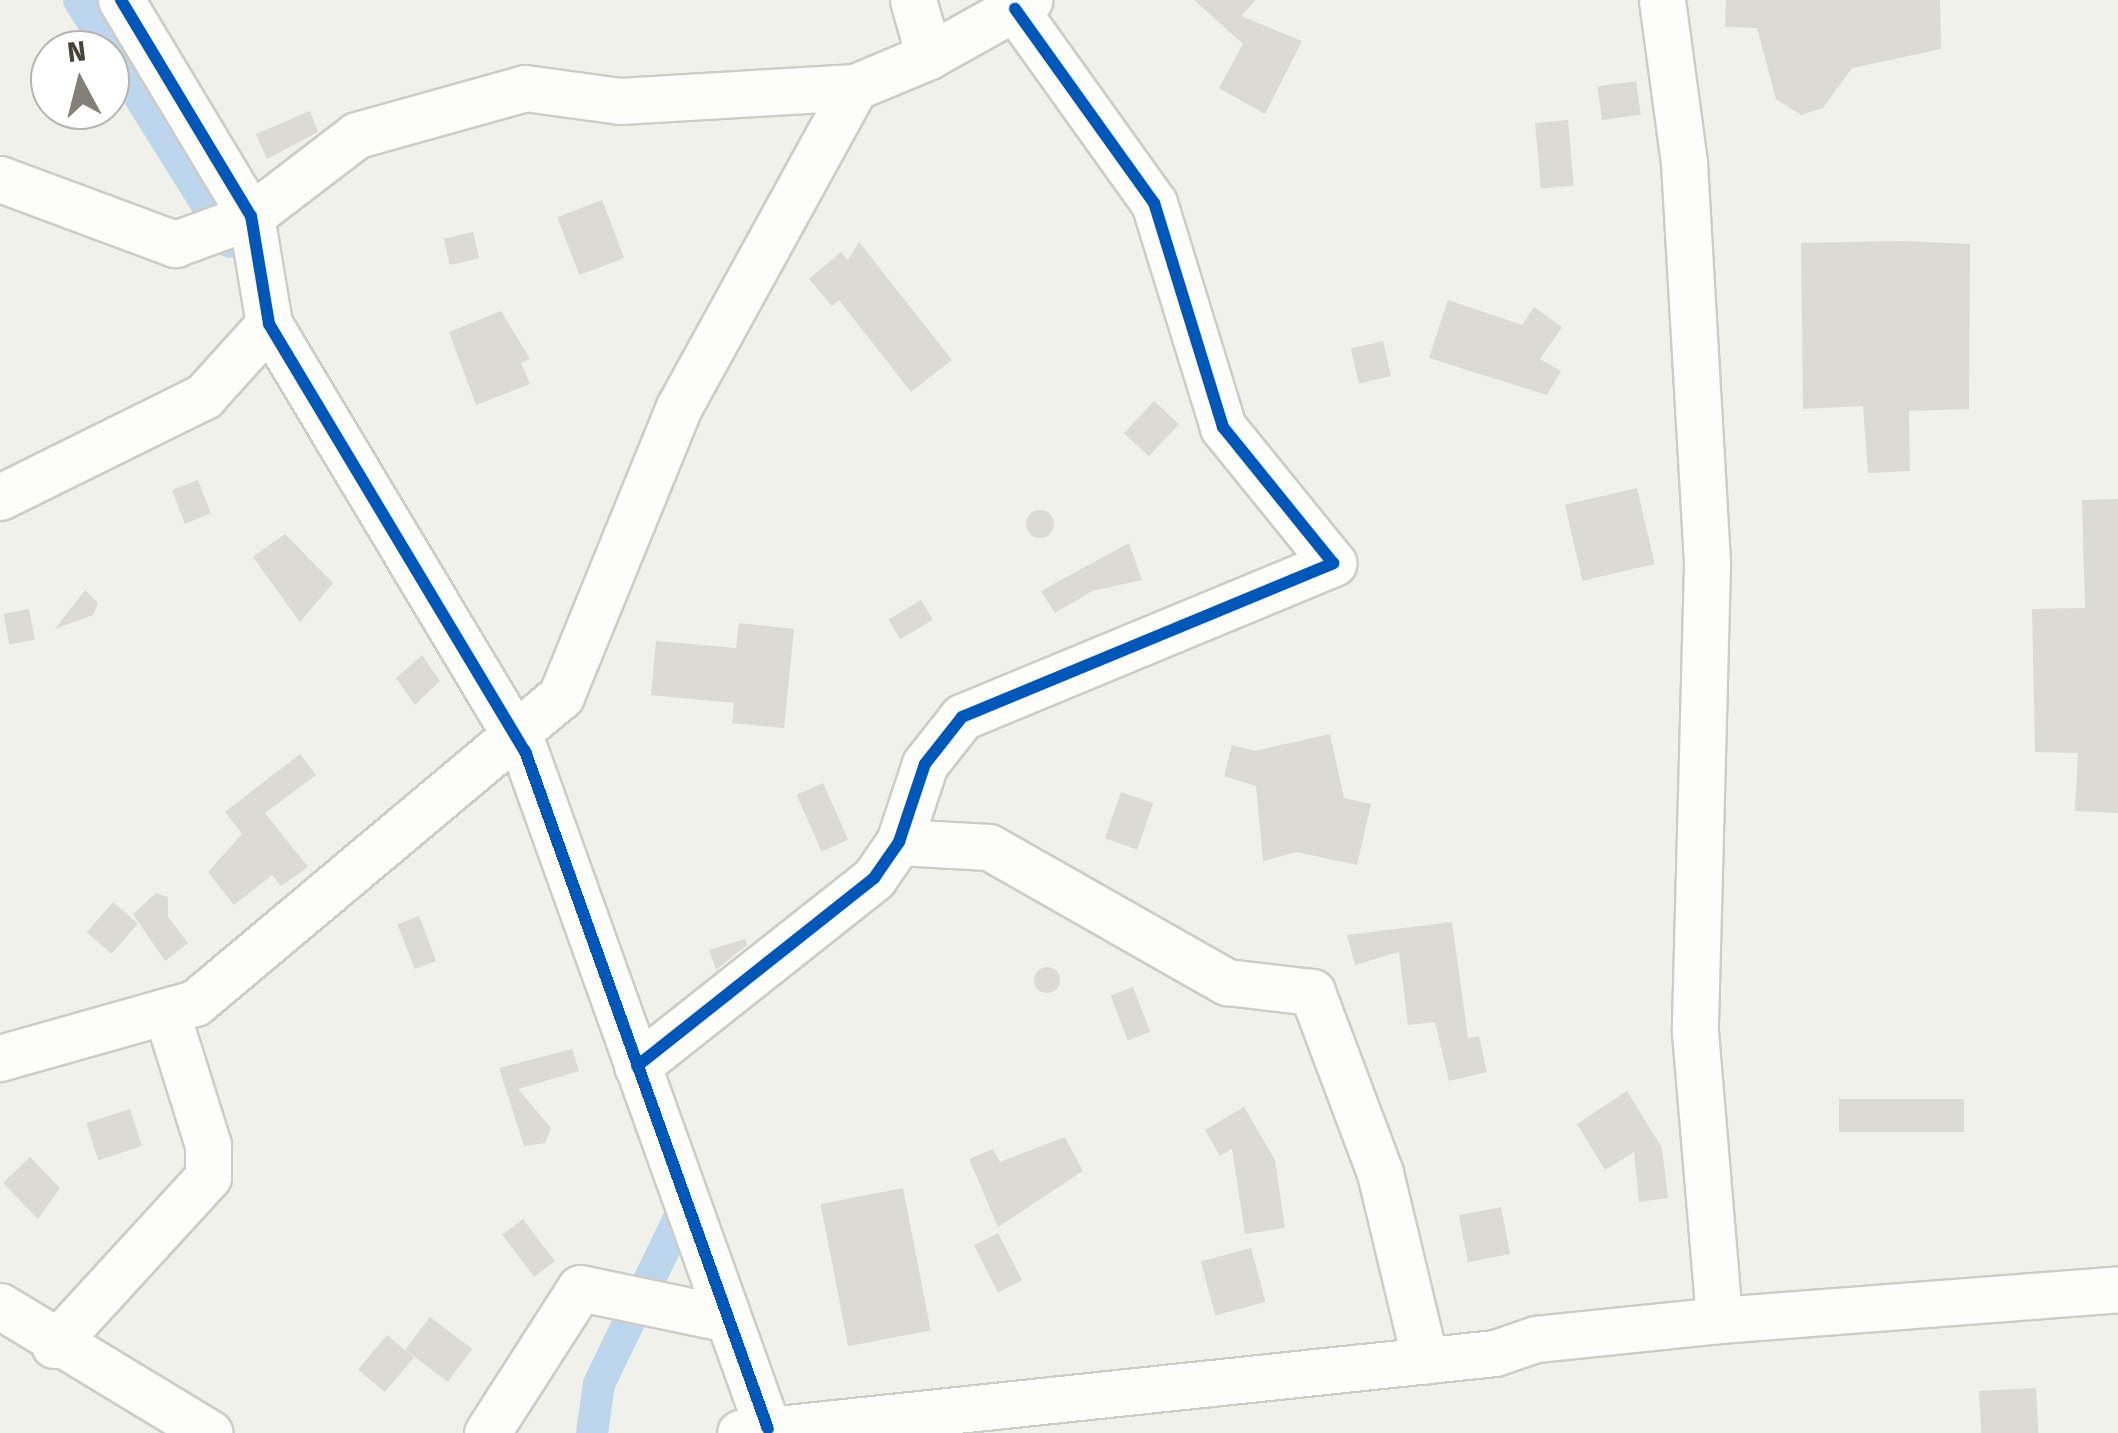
<!DOCTYPE html>
<html>
<head>
<meta charset="utf-8">
<style>
  body { margin:0 }
  #map { position:relative; width:2118px; height:1433px; overflow:hidden; background:#f1f1ec; font-family:"Fira Sans",sans-serif }
  div>[style] { position:absolute }
  .canal>* { height:32px; margin:-16px; padding:0 16px; transform-origin:16px; border-radius:16px; background:#bdd6ee }
  .building>* { inset:0; background:#dbdad4; transform-origin:0 0 }
  .round { border-radius:50% }
  .roads { filter:drop-shadow(2px 0 #cdccc7) drop-shadow(-2px 0 #cdccc7) drop-shadow(0 2px #cdccc7) drop-shadow(0 -2px #cdccc7) }
  .minor>* { height:45px; margin:-22.5px; padding:0 22.5px; transform-origin:22.5px; border-radius:22.5px; background:#fdfdfc }
  .cycleway>* { height:12px; margin:-6px; padding:0 6px; transform-origin:6px; border-radius:6px; background:#0057b8 }
  span { translate:-50% -50%; white-space:nowrap; text-align:center; line-height:1.15; -webkit-text-stroke:9px #fff; paint-order:stroke }
  .north { position:absolute; left:30px; top:30px; width:100px; height:100px; box-sizing:border-box; background:#fff; border:2px solid #b6b4af; border-radius:50%; rotate:353deg; font-size:28px; font-weight:700; line-height:40px; text-align:center; color:#484338 }
  .north::after { content:''; display:block; margin:auto; width:35px; height:45px; background:#838077; clip-path:polygon(50% 0,100% 100%,50% 72%,0 100%) }
</style>
</head>
<body>
<div id="map">
  <div class="canal">
    <i style="left:79px;top:0;width:285px;rotate:58deg"></i>
    <i style="left:592px;top:1433px;width:49px;rotate:-81.9deg"></i>
    <i style="left:599px;top:1384px;width:193px;rotate:-64.2deg"></i>
    <i style="left:683px;top:1210px;width:21px;rotate:-98deg"></i>
  </div>
  <div class="building">
    <i style="clip-path:polygon(1194px 0,1256px 0,1241px 16px,1302px 41px,1265px 114px,1219px 88px,1243px 44px)"></i>
    <i style="clip-path:polygon(1726px 0,1940px 0,1941px 49px,1852px 68px,1823px 108px,1801px 115px,1776px 99px,1757px 28px,1725px 27px)"></i>
    <i style="left:1636px;top:81px;width:34px;height:39px;rotate:82deg"></i>
    <i style="clip-path:polygon(310px 111px,318px 132px,267px 159px,256px 134px)"></i>
    <i style="left:1568px;top:120px;width:66px;height:33px;rotate:85deg"></i>
    <i style="left:602px;top:200px;width:62px;height:48px;rotate:69deg"></i>
    <i style="left:473px;top:232px;width:27px;height:30px;rotate:77deg"></i>
    <i style="clip-path:polygon(1902px 241px,1970px 244px,1969px 409px,1909px 411px,1910px 471px,1868px 473px,1863px 406px,1803px 409px,1801px 243px)"></i>
    <i style="clip-path:polygon(859px 242px,952px 360px,911px 392px,839px 300px,832px 306px,809px 279px,841px 252px,848px 260px)"></i>
    <i style="clip-path:polygon(1448px 300px,1522px 325px,1534px 307px,1562px 327px,1540px 359px,1561px 371px,1547px 395px,1429px 358px)"></i>
    <i style="clip-path:polygon(501px 311px,530px 359px,521px 363px,530px 384px,476px 405px,449px 332px)"></i>
    <i style="left:1383px;top:341px;width:36px;height:33px;rotate:77deg"></i>
    <i style="left:1154px;top:401px;width:34px;height:44px;rotate:43deg"></i>
    <i style="left:198px;top:480px;width:36px;height:28px;rotate:69deg"></i>
    <i style="left:1637px;top:488px;width:78px;height:74px;rotate:77deg"></i>
    <i style="clip-path:polygon(2118px 499px,2118px 813px,2075px 811px,2078px 753px,2035px 752px,2032px 609px,2085px 608px,2082px 500px)"></i>
    <i class="round" style="left:1026px;top:510px;width:28px;height:28px"></i>
    <i style="clip-path:polygon(285px 534px,333px 583px,300px 622px,253px 557px)"></i>
    <i style="clip-path:polygon(1129px 543px,1142px 580px,1092px 591px,1055px 613px,1041px 591px)"></i>
    <i style="clip-path:polygon(85px 590px,98px 603px,93px 615px,55px 629px)"></i>
    <i style="left:921px;top:600px;width:23px;height:38px;rotate:59deg"></i>
    <i style="left:29px;top:609px;width:31px;height:26px;rotate:79deg"></i>
    <i style="clip-path:polygon(739px 623px,794px 629px,784px 728px,732px 723px,734px 703px,651px 695px,656px 641px,736px 648px)"></i>
    <i style="clip-path:polygon(422px 655px,440px 681px,415px 705px,396px 678px)"></i>
    <i style="clip-path:polygon(1330px 734px,1344px 798px,1371px 804px,1357px 865px,1297px 852px,1263px 861px,1256px 786px,1224px 776px,1232px 745px,1255px 751px)"></i>
    <i style="clip-path:polygon(300px 754px,316px 775px,265px 813px,308px 867px,281px 886px,272px 875px,234px 905px,208px 872px,242px 834px,225px 812px)"></i>
    <i style="left:823px;top:783px;width:62px;height:29px;rotate:66deg"></i>
    <i style="left:1121px;top:792px;width:34px;height:49px;rotate:19deg"></i>
    <i style="clip-path:polygon(156px 893px,168px 897px,168px 917px,188px 943px,165px 961px,133px 914px)"></i>
    <i style="left:113px;top:902px;width:33px;height:40px;rotate:41deg"></i>
    <i style="left:419px;top:916px;width:48px;height:23px;rotate:69deg"></i>
    <i style="clip-path:polygon(1452px 922px,1468px 1038px,1479px 1036px,1487px 1072px,1449px 1081px,1435px 1022px,1408px 1025px,1399px 952px,1355px 965px,1347px 935px)"></i>
    <i style="clip-path:polygon(745px 939px,747px 945px,716px 970px,709px 950px)"></i>
    <i class="round" style="left:1034px;top:967px;width:26px;height:26px"></i>
    <i style="left:1133px;top:987px;width:48px;height:24px;rotate:69deg"></i>
    <i style="clip-path:polygon(572px 1049px,579px 1071px,518px 1089px,551px 1128px,545px 1143px,524px 1146px,499px 1068px)"></i>
    <i style="clip-path:polygon(1627px 1091px,1662px 1148px,1668px 1198px,1639px 1202px,1634px 1152px,1605px 1170px,1577px 1124px)"></i>
    <i style="left:1964px;top:1099px;width:33px;height:125px;rotate:90deg"></i>
    <i style="clip-path:polygon(1244px 1107px,1275px 1160px,1285px 1228px,1245px 1234px,1232px 1149px,1220px 1156px,1205px 1130px)"></i>
    <i style="left:130px;top:1109px;width:39px;height:46px;rotate:72deg"></i>
    <i style="clip-path:polygon(1065px 1137px,1083px 1171px,998px 1227px,969px 1159px,993px 1149px,1000px 1162px)"></i>
    <i style="clip-path:polygon(30px 1157px,60px 1188px,38px 1219px,3px 1183px)"></i>
    <i style="left:903px;top:1188px;width:145px;height:84px;rotate:79deg"></i>
    <i style="left:1501px;top:1207px;width:48px;height:43px;rotate:79deg"></i>
    <i style="left:523px;top:1219px;width:53px;height:26px;rotate:53deg"></i>
    <i style="left:998px;top:1233px;width:53px;height:27px;rotate:63deg"></i>
    <i style="left:1251px;top:1248px;width:56px;height:52px;rotate:75deg"></i>
    <i style="left:430px;top:1317px;width:53px;height:41px;rotate:37deg"></i>
    <i style="left:387px;top:1335px;width:35px;height:45px;rotate:40deg"></i>
    <i style="left:2036px;top:1388px;width:45px;height:57px;rotate:87deg"></i>
  </div>
  <div class="roads">
    <div class="minor">
      <i style="left:121px;top:0;width:252px;rotate:59deg"></i>
      <i style="left:251px;top:216px;width:109px;rotate:80.5deg"></i>
      <i style="left:269px;top:324px;width:498px;rotate:59.1deg"></i>
      <i style="left:525px;top:751px;width:720px;rotate:70.28deg"></i>
      <i style="left:1662px;top:0;width:164px;rotate:82.3deg"></i>
      <i style="left:1684px;top:163px;width:403px;rotate:86.7deg"></i>
      <i style="left:1707px;top:565px;width:467px;rotate:91.5deg"></i>
      <i style="left:1695px;top:1032px;width:289px;rotate:85.2deg"></i>
      <i style="left:929px;top:56px;width:115px;rotate:-29.2deg"></i>
      <i style="left:0;top:179px;width:187px;rotate:20.4deg"></i>
      <i style="left:175px;top:244px;width:81px;rotate:-20.2deg"></i>
      <i style="left:251px;top:216px;width:133px;rotate:-37.4deg"></i>
      <i style="left:357px;top:135px;width:174px;rotate:-15.6deg"></i>
      <i style="left:525px;top:88px;width:96px;rotate:7.8deg"></i>
      <i style="left:620px;top:101px;width:235px;rotate:-3.4deg"></i>
      <i style="left:0;top:497px;width:228px;rotate:-26.3deg"></i>
      <i style="left:204px;top:396px;width:97px;rotate:-47.9deg"></i>
      <i style="left:899px;top:842px;width:90px;rotate:3.2deg"></i>
      <i style="left:989px;top:847px;width:274px;rotate:29.6deg"></i>
      <i style="left:1227px;top:982px;width:86px;rotate:6.7deg"></i>
      <i style="left:1312px;top:992px;width:193px;rotate:69.4deg"></i>
      <i style="left:1380px;top:1173px;width:193px;rotate:76.5deg"></i>
      <i style="left:0;top:1058px;width:203px;rotate:-15.8deg"></i>
      <i style="left:195px;top:1003px;width:478px;rotate:-40deg"></i>
      <i style="left:561px;top:696px;width:312px;rotate:-67.8deg"></i>
      <i style="left:679px;top:407px;width:365px;rotate:-61.2deg"></i>
      <i style="left:855px;top:87px;width:80px;rotate:-22.7deg"></i>
      <i style="left:929px;top:56px;width:58px;rotate:-105.9deg"></i>
      <i style="left:637px;top:1066px;width:303px;rotate:-38.4deg"></i>
      <i style="left:874px;top:878px;width:44px;rotate:-55.2deg"></i>
      <i style="left:899px;top:842px;width:82px;rotate:-71.6deg"></i>
      <i style="left:925px;top:764px;width:60px;rotate:-51.8deg"></i>
      <i style="left:962px;top:717px;width:402px;rotate:-22.5deg"></i>
      <i style="left:1333px;top:563px;width:175px;rotate:-129deg"></i>
      <i style="left:1223px;top:427px;width:234px;rotate:-107.1deg"></i>
      <i style="left:1154px;top:203px;width:239px;rotate:-125.6deg"></i>
      <i style="left:0;top:1306px;width:245px;rotate:31.2deg"></i>
      <i style="left:54px;top:1345px;width:228px;rotate:-47.5deg"></i>
      <i style="left:208px;top:1177px;width:32px;rotate:-90deg"></i>
      <i style="left:208px;top:1145px;width:137px;rotate:-107.4deg"></i>
      <i style="left:487px;top:1433px;width:172px;rotate:-57.3deg"></i>
      <i style="left:580px;top:1288px;width:151px;rotate:11.8deg"></i>
      <i style="left:740px;top:1433px;width:759px;rotate:-6.05deg"></i>
      <i style="left:1495px;top:1353px;width:43px;rotate:-18.9deg"></i>
      <i style="left:1536px;top:1339px;width:184px;rotate:-5.9deg"></i>
      <i style="left:1719px;top:1320px;width:400px;rotate:-4.4deg"></i>
    </div>
  </div>
  <div class="cycleway">
    <i style="left:121px;top:0;width:252px;rotate:59deg"></i>
    <i style="left:251px;top:216px;width:109px;rotate:80.5deg"></i>
    <i style="left:269px;top:324px;width:498px;rotate:59.1deg"></i>
    <i style="left:525px;top:751px;width:720px;rotate:70.28deg"></i>
    <i style="left:637px;top:1066px;width:303px;rotate:-38.4deg"></i>
    <i style="left:874px;top:878px;width:44px;rotate:-55.2deg"></i>
    <i style="left:899px;top:842px;width:82px;rotate:-71.6deg"></i>
    <i style="left:925px;top:764px;width:60px;rotate:-51.8deg"></i>
    <i style="left:962px;top:717px;width:402px;rotate:-22.5deg"></i>
    <i style="left:1333px;top:563px;width:175px;rotate:-129deg"></i>
    <i style="left:1223px;top:427px;width:234px;rotate:-107.1deg"></i>
    <i style="left:1154px;top:203px;width:239px;rotate:-125.6deg"></i>
  </div>
  <div class="north">N</div>
</div>
</body>
</html>
